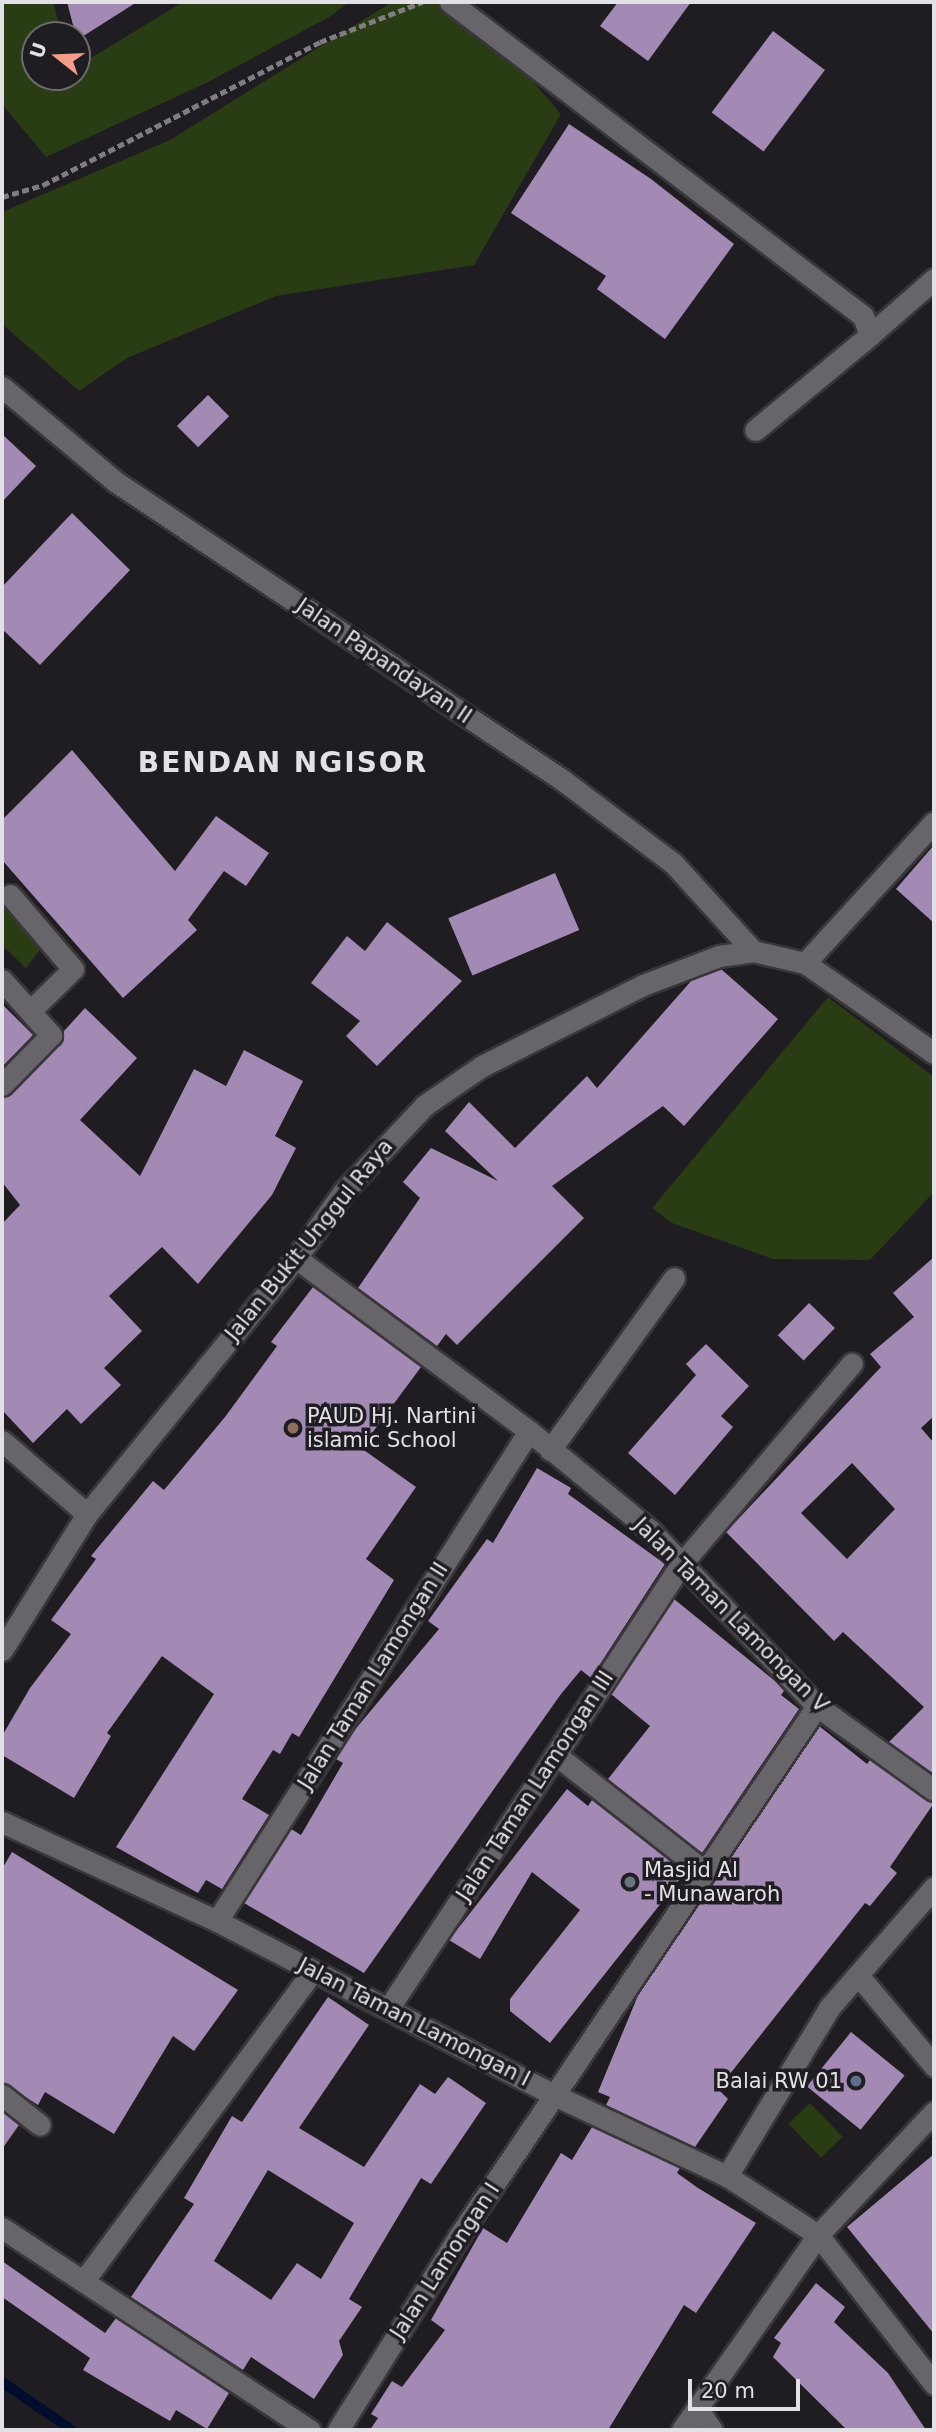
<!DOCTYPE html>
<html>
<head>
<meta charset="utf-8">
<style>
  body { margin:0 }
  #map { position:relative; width:936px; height:2432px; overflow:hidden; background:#1f1c22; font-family:"DejaVu Sans",sans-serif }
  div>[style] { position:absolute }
  .green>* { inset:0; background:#293c14; transform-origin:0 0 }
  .stream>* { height:10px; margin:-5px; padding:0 5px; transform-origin:5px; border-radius:5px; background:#000d2c }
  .building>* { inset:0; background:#a38ab5; transform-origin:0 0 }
  .path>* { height:4.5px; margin-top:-2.25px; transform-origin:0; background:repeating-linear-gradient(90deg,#7f7d82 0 7px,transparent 0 10.5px) }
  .roads { filter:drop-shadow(2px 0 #39373b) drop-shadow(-2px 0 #39373b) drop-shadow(0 2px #39373b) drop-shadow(0 -2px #39373b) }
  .minor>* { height:21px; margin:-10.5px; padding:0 10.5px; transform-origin:10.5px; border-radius:10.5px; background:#67646a }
  .dots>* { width:19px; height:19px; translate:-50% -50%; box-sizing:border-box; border:4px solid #1f1c22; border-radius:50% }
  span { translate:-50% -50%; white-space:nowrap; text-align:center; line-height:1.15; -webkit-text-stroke:7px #1f1c22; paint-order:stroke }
  .street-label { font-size:21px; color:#e3e1e5 }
  .poi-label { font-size:21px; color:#e3e1e5 }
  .left { translate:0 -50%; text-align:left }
  .right { translate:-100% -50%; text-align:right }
  .district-label { font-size:28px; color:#e3e1e5; font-weight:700; letter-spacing:2px }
  .frame { position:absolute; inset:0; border:4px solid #e3e1e5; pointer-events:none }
  .north { position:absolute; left:21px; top:21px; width:70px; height:70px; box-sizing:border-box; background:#1f1c22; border:2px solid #6d6b70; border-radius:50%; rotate:288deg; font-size:19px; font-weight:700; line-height:28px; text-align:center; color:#e3e1e5 }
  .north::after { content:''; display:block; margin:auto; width:24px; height:32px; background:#f49d8b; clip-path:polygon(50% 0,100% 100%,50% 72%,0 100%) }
  .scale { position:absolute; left:688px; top:2379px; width:112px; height:32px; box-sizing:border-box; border:4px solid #e3e1e5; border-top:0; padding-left:9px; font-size:21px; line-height:24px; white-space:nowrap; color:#e3e1e5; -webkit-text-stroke:5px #1f1c22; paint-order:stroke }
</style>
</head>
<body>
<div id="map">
  <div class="green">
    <i style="clip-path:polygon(2px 2px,53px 2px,62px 35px,35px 35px,35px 77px,77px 77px,77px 59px,81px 64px,183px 2px,349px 2px,331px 16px,208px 82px,46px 157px,2px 104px)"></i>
    <i style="clip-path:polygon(392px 2px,464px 2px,561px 114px,474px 265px,276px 296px,127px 358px,79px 391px,2px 324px,2px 212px,170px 140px)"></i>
    <i style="clip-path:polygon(7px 902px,43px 946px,26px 968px,2px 945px,2px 907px)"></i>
    <i style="clip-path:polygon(828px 997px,934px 1077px,934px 1192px,870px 1260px,773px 1259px,672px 1223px,652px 1208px)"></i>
    <i style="left:810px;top:2103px;width:47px;height:30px;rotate:46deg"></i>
  </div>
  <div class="stream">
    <i style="left:2px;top:2382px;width:85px;rotate:34.4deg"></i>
  </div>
  <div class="building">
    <i style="clip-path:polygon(67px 2px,137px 2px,77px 40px)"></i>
    <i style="clip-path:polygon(618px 2px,691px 2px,648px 61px,600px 26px)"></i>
    <i style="left:773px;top:31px;width:65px;height:102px;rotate:37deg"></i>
    <i style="clip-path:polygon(569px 124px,651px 179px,734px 244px,665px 339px,597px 289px,606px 276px,511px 213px)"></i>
    <i style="left:208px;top:395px;width:30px;height:44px;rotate:45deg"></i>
    <i style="clip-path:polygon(2px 434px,36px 466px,2px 502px)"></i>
    <i style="clip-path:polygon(72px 513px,130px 570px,40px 665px,2px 629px,2px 587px)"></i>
    <i style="clip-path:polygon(72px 750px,175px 871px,216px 816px,269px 853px,246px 886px,224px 871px,188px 920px,197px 930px,123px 998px,2px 860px,2px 820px)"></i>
    <i style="clip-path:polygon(934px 845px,934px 923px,896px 889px)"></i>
    <i style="left:555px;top:873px;width:62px;height:116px;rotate:67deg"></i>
    <i style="clip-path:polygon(387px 922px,462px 981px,377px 1066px,346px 1036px,360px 1021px,311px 983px,347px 936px,365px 951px)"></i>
    <i style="clip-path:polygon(721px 969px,778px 1019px,684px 1126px,663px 1106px,552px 1186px,584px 1218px,457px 1345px,446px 1334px,437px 1346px,358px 1288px,420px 1198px,403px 1182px,431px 1148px,498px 1181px,445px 1131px,469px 1102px,515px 1148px,587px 1076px,597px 1088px,692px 980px)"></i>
    <i style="clip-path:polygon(2px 1004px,33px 1035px,2px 1067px)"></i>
    <i style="clip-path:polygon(85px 1008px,137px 1058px,80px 1120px,140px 1176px,194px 1069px,226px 1086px,244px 1050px,303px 1081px,275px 1136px,296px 1148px,272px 1195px,198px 1284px,162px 1247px,109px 1296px,142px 1331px,104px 1368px,121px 1385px,81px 1424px,67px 1409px,33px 1443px,2px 1410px,2px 1224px,20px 1205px,2px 1182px,2px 1098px,11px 1094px,60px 1044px,64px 1031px)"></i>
    <i style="clip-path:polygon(evenodd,934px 1257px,934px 1416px,921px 1428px,934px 1443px,934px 1774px,889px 1742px,924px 1707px,843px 1632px,834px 1641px,726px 1532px,881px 1367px,870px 1354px,914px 1317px,893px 1293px,934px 1257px,852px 1463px,895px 1509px,847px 1559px,801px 1513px,852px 1463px)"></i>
    <i style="clip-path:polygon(313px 1287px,421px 1367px,361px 1448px,416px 1487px,366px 1559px,394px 1580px,299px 1737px,292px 1733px,280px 1754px,273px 1750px,242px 1799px,269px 1815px,222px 1889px,206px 1880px,198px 1893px,116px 1847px,214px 1694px,162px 1656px,107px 1733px,111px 1736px,74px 1798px,2px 1755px,2px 1736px,30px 1688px,71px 1634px,51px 1620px,96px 1559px,91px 1556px,153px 1481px,164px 1490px,225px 1417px,277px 1346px,271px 1342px)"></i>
    <i style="left:809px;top:1303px;width:36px;height:45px;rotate:44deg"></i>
    <i style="clip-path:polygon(706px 1344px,749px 1386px,721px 1416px,733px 1427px,675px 1495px,628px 1453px,696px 1375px,686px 1364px)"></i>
    <i style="clip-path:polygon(537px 1468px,571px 1488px,568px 1494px,665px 1564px,591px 1678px,581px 1670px,561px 1694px,364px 1973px,244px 1903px,291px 1829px,301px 1835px,343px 1763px,336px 1759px,353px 1732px,439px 1629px,428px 1621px,487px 1539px,493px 1543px)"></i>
    <i style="clip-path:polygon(674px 1599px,775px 1681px,784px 1691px,781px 1695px,799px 1709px,702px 1853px,608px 1779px,650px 1726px,611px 1694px)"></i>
    <i style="clip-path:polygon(819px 1726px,867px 1764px,870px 1760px,934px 1803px,890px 1867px,897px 1873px,870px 1906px,865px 1903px,718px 2089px,728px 2099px,695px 2147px,606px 2105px,610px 2097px,598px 2092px,639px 1993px)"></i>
    <i style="clip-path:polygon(567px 1789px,588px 1806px,592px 1800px,685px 1873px,550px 2043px,510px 2011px,510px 1999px,580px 1910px,532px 1872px,480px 1959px,449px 1940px)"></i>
    <i style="clip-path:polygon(12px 1852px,238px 1990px,194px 2051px,173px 2036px,114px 2134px,45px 2092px,38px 2105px,2px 2082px,2px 1869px)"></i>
    <i style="clip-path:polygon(evenodd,328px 1997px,369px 2025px,299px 2128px,364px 2167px,420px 2084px,435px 2094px,448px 2077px,486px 2103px,431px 2184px,421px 2178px,349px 2299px,362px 2307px,339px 2341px,343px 2355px,314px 2399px,251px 2357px,243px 2370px,131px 2297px,194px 2204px,184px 2198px,232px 2116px,242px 2122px,328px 1997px,268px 2170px,354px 2223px,321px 2279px,297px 2263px,271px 2300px,214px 2261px,268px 2170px)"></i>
    <i style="left:851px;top:2032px;width:69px;height:70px;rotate:39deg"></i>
    <i style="clip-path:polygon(2px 2112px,19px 2125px,2px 2149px)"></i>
    <i style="clip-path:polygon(592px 2127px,680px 2168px,677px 2173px,698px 2188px,756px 2223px,696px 2313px,684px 2305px,608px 2430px,370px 2430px,378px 2418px,371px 2414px,392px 2381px,402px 2387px,445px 2330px,431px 2320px,483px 2228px,507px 2243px,561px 2153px,572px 2160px)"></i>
    <i style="clip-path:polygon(934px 2154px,934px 2334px,847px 2227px)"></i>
    <i style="clip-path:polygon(2px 2261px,105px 2333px,116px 2318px,229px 2393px,207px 2429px,176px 2410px,170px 2421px,83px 2370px,90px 2358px,2px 2297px)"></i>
    <i style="clip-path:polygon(816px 2283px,845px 2307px,834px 2322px,888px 2373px,926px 2430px,847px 2430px,773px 2357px,781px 2343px,774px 2338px)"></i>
  </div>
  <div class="path">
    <i style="left:2px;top:197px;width:43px;rotate:-16.3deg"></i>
    <i style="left:43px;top:185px;width:312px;rotate:-27.3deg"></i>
    <i style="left:320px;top:42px;width:110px;rotate:-21.4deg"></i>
  </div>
  <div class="roads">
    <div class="minor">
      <i style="left:450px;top:2px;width:519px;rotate:37.25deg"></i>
      <i style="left:863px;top:316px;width:20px;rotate:70deg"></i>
      <i style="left:870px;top:335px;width:149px;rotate:140.4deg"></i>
      <i style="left:870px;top:335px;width:85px;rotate:-41.2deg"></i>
      <i style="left:2px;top:387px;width:148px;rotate:39.8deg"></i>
      <i style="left:116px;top:482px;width:535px;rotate:33.72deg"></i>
      <i style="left:561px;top:779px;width:140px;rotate:36.9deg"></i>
      <i style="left:673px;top:863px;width:119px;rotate:47.7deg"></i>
      <i style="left:10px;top:895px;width:97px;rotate:49.6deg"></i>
      <i style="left:73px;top:969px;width:60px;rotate:135.7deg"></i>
      <i style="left:805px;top:963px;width:191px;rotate:-47.5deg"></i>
      <i style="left:2px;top:980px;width:74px;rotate:48.3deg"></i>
      <i style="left:51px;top:1035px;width:70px;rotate:134.4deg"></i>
      <i style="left:296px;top:1258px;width:290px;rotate:36.6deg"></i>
      <i style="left:529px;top:1431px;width:158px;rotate:39.3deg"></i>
      <i style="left:651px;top:1531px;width:241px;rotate:46.5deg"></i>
      <i style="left:817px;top:1706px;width:144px;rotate:35.7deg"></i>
      <i style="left:2px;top:1441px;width:112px;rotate:40.7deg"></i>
      <i style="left:550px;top:1450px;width:212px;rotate:-54.2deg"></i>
      <i style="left:2px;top:1650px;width:160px;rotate:-58deg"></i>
      <i style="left:87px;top:1514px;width:330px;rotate:-50.8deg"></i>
      <i style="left:296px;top:1258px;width:82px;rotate:-54.4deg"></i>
      <i style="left:344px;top:1191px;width:118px;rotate:-46.7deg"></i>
      <i style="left:425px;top:1105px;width:69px;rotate:-34.4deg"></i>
      <i style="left:482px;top:1066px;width:180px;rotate:-26.7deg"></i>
      <i style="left:643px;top:985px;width:81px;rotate:-20.9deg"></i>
      <i style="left:719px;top:956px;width:34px;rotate:-8deg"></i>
      <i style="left:753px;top:951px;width:53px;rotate:13deg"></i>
      <i style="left:805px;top:963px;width:157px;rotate:34.9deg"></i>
      <i style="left:556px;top:1755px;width:189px;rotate:38.1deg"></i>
      <i style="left:2px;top:1822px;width:237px;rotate:24.7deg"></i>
      <i style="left:217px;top:1921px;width:379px;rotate:27.3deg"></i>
      <i style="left:554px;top:2095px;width:191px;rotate:25.1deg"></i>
      <i style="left:727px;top:2176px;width:108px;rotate:33deg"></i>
      <i style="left:818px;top:2235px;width:189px;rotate:52.1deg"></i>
      <i style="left:217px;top:1921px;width:581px;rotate:-57.51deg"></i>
      <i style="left:858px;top:1975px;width:119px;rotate:50.1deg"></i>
      <i style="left:388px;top:2009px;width:534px;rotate:-56.61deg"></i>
      <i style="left:682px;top:1563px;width:262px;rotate:-49.6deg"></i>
      <i style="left:2px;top:2095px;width:48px;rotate:38.3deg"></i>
      <i style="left:727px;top:2176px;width:197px;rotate:-58.7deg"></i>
      <i style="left:829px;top:2008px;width:160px;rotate:-49deg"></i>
      <i style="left:2px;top:2228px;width:368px;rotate:33.3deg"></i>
      <i style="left:85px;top:2279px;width:383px;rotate:-53.5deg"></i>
      <i style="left:697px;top:2408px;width:27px;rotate:56deg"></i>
      <i style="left:338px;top:2430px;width:229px;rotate:-58deg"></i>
      <i style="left:459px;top:2236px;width:640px;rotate:-55.96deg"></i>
      <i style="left:682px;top:2430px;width:238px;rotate:-55.1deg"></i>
      <i style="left:818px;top:2235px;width:169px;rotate:-46.7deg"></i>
    </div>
  </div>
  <div class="dots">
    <i style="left:293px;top:1428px;background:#8d6e63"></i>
    <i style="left:630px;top:1882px;background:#6b7280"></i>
    <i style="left:856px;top:2081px;background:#5c6f8a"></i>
  </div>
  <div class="street-label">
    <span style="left:384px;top:661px;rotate:34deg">Jalan Papandayan II</span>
    <span style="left:309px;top:1240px;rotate:-51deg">Jalan Bukit Unggul Raya</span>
    <span style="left:731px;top:1615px;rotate:45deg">Jalan Taman Lamongan V</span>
    <span style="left:373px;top:1676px;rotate:-58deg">Jalan Taman Lamongan II</span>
    <span style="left:535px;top:1786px;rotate:-57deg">Jalan Taman Lamongan III</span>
    <span style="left:414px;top:2022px;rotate:27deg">Jalan Taman Lamongan I</span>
    <span style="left:445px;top:2261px;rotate:-57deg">Jalan Lamongan I</span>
  </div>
  <div class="poi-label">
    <span class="left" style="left:307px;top:1428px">PAUD Hj. Nartini<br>islamic School</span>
    <span class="left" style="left:644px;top:1882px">Masjid Al<br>- Munawaroh</span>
    <span class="right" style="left:842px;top:2081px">Balai RW 01</span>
  </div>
  <div class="district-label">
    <span style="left:283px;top:763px">BENDAN NGISOR</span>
  </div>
  <div class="frame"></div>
  <div class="north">U</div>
  <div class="scale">20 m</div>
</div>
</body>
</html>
